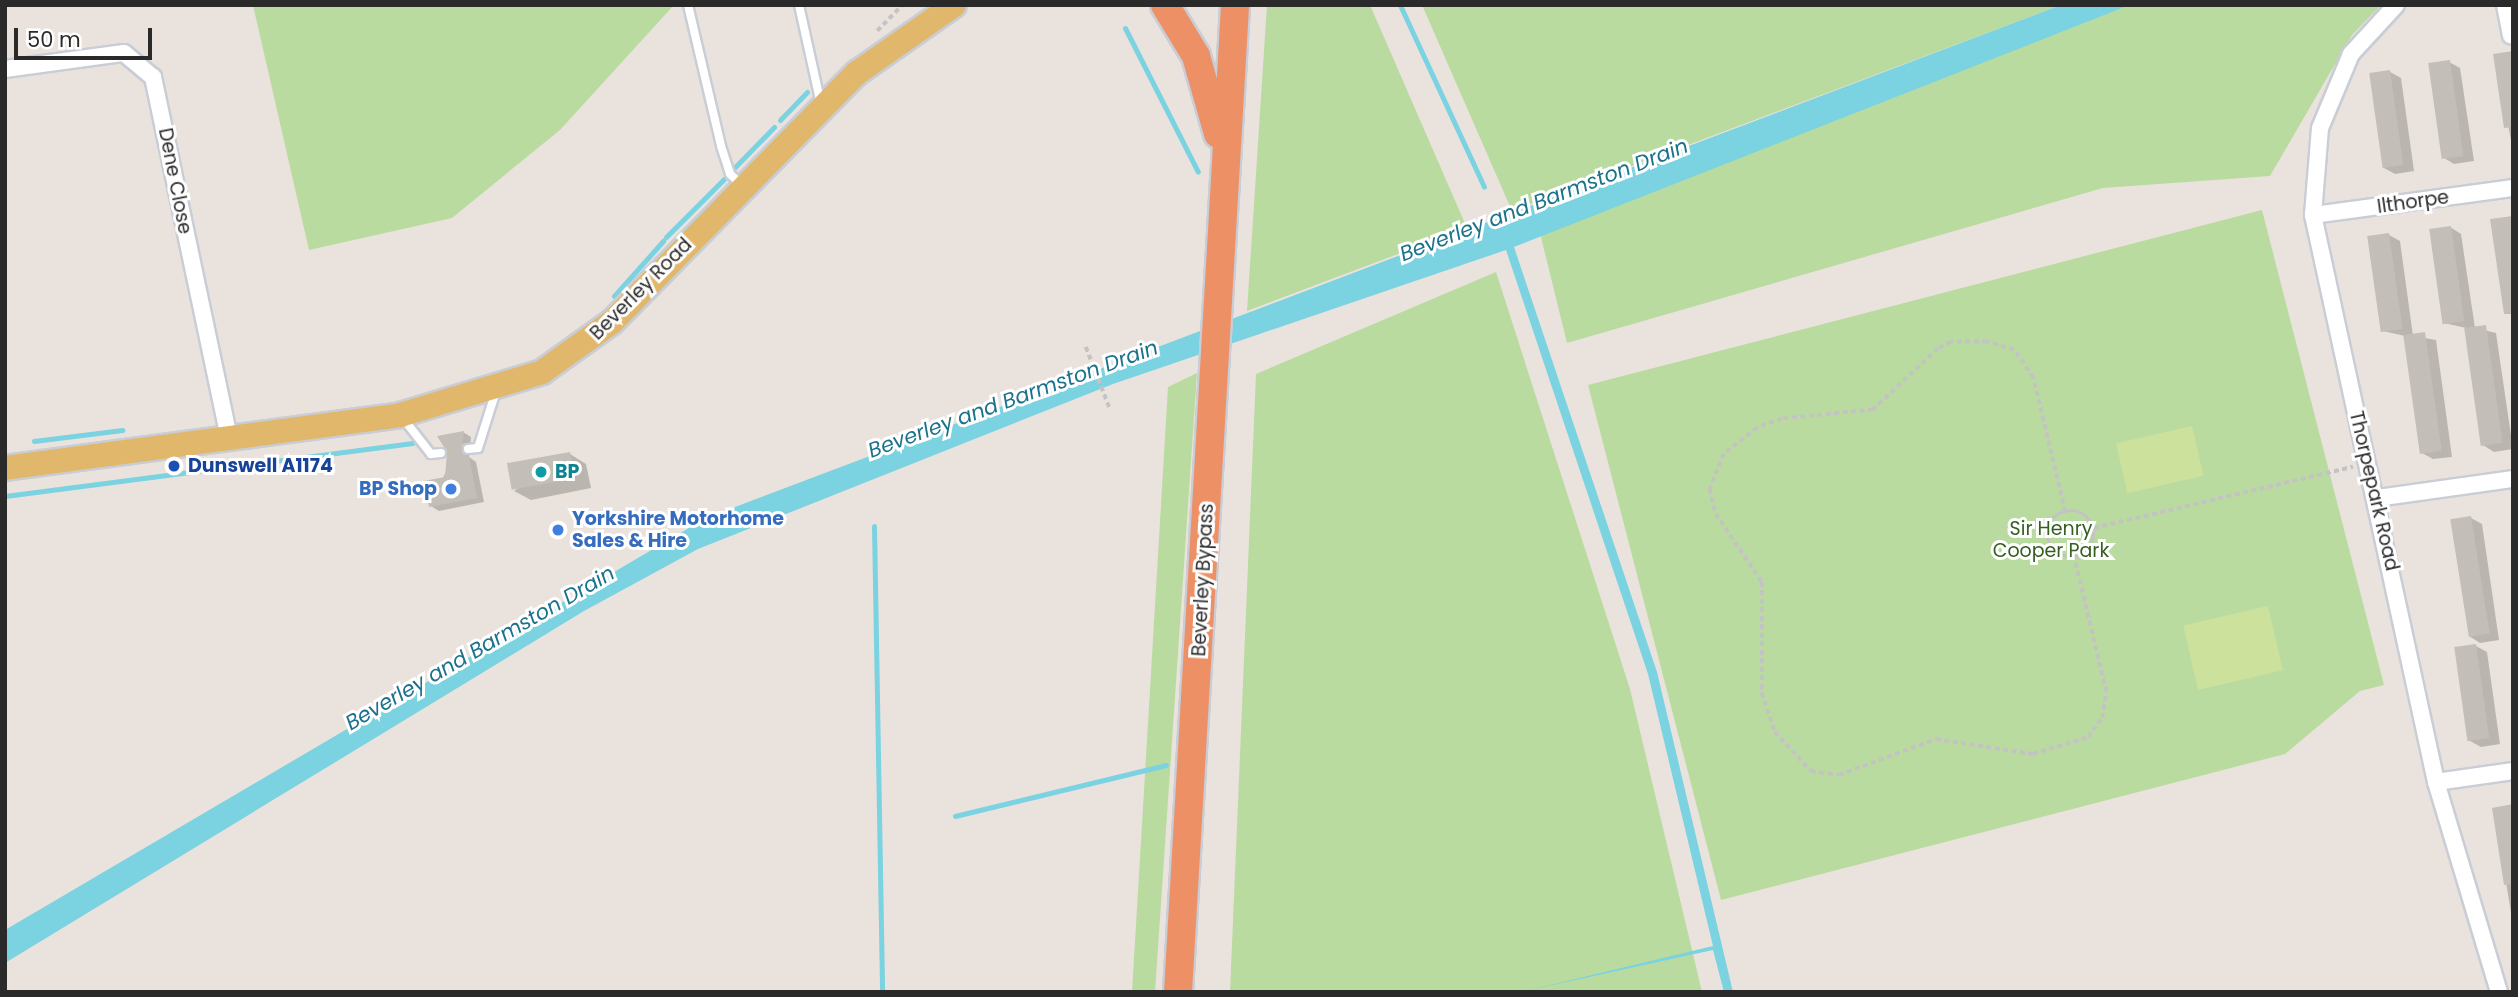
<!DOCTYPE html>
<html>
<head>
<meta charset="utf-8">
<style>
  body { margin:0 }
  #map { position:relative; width:2518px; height:997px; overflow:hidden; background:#eae3dd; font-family:Poppins,sans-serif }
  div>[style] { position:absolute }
  .green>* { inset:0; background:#badb9f }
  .pitch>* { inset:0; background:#cce19c; transform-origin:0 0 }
  .water>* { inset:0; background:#7bd2e1 }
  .shadow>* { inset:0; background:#0003 }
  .stream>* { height:5px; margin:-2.5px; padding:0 2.5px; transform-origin:2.5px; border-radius:2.5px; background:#7bd2e1 }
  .building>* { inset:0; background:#c3beb8; transform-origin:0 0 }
  .path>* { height:3.5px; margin-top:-1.75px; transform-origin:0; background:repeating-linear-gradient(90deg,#c3c3c3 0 5px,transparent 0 8.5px) }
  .path>.ring { margin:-1.75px; padding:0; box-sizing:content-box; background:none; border:3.5px solid #c3c3c3; border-radius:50% }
  .roads { filter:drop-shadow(2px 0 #c8cdd6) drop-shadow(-2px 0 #c8cdd6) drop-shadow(0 2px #c8cdd6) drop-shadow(0 -2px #c8cdd6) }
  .lane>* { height:8px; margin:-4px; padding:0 4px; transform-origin:4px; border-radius:4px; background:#fff }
  .street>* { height:16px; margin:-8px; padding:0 8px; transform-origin:8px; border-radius:8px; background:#fff }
  .primary>* { height:24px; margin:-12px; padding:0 12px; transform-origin:12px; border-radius:12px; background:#e1b86b }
  .highway>* { height:28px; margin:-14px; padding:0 14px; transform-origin:14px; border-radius:14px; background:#ed9065 }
  .dots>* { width:19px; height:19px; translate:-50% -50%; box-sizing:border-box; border:4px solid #fff; border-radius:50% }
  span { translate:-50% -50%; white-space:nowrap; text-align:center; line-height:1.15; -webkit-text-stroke:6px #fff; paint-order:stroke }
  .street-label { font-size:19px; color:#2a2a2a }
  .transit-label { font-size:19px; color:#164399; font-weight:700 }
  .left { translate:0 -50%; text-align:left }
  .culture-label { font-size:19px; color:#0d838f; font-weight:700 }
  .shop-label { font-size:19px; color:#366cbe; font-weight:700 }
  .right { translate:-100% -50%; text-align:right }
  .park-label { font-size:19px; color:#355f21 }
  .water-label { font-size:21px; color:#1b728c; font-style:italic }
  .frame { position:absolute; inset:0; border:7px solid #2a2a2a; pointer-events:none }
  .scale { position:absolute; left:14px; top:28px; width:138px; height:32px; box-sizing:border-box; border:4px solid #2a2a2a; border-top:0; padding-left:9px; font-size:21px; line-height:24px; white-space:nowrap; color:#2a2a2a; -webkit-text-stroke:5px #fff; paint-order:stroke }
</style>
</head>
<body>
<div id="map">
  <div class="green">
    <i style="clip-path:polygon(253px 5px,674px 5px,560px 130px,452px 218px,309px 250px)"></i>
    <i style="clip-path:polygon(1267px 5px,1370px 5px,1467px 228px,1247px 311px)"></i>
    <i style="clip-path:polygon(1422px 5px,2061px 5px,1512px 211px)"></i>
    <i style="clip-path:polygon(2130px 5px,2381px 5px,2352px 35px,2270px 176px,2103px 188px,1567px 343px,1540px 233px)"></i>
    <i style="clip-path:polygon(2262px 210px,2384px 685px,2360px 691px,2285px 754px,1721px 900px,1588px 385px)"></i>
    <i style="clip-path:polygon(1496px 272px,1630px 689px,1702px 992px,1230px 992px,1256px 374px)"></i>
    <i style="clip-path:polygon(1197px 373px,1155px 992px,1132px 992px,1168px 387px)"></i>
  </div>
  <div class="pitch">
    <i style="left:2192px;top:426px;width:51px;height:78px;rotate:77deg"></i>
    <i style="left:2268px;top:606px;width:66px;height:87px;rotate:77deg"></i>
  </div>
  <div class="water">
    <i style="clip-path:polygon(2061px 5px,2130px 5px,1514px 247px,1657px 672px,1733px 992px,1724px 992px,1713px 950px,1521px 992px,1713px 946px,1648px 674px,1506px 250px,1113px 384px,698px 549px,584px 611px,5px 963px,5px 930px,706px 518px)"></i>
  </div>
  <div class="shadow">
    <i style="clip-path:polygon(2513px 53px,2513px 151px,2495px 55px)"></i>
    <i style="clip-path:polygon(2449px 62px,2460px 68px,2474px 161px,2454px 164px,2444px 158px)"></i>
    <i style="clip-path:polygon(2390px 72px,2401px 78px,2414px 171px,2395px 174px,2384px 168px)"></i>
    <i style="clip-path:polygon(2450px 227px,2461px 234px,2475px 328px,2496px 333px,2513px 449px,2494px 452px,2483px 445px,2466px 328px,2444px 323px)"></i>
    <i style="clip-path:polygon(2389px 235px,2400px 241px,2413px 336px,2436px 340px,2452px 457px,2433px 459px,2422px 453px,2405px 336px,2383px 331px)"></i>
    <i style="clip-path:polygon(463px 432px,471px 437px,469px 457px,476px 462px,484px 502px,439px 511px,431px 506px)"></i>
    <i style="clip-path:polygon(570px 454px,586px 464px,591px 488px,531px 500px,514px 491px)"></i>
    <i style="clip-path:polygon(2471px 518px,2482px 524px,2499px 640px,2480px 643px,2469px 636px)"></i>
    <i style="clip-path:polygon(2476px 646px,2487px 652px,2500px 744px,2481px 747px,2470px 741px)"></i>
    <i style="clip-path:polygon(2513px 806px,2513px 925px,2494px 809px)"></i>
  </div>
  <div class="stream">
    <i style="left:1400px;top:5px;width:200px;rotate:65.2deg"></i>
    <i style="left:1125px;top:28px;width:161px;rotate:63.1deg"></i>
    <i style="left:780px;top:120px;width:39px;rotate:-46deg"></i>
    <i style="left:735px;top:167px;width:56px;rotate:-45.7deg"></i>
    <i style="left:666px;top:237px;width:82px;rotate:-45deg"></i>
    <i style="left:614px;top:296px;width:74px;rotate:-48.3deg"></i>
    <i style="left:34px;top:441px;width:89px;rotate:-7.1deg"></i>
    <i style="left:5px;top:496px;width:411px;rotate:-7.4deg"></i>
    <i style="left:874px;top:526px;width:466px;rotate:89deg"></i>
    <i style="left:955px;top:816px;width:217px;rotate:-13.6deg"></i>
  </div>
  <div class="building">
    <i style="clip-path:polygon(2513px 51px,2513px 127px,2504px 128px,2493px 54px)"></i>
    <i style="left:2450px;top:60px;width:97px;height:22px;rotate:82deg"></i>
    <i style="left:2390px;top:70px;width:96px;height:21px;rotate:82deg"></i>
    <i style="clip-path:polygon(2513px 216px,2513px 314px,2504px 314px,2490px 219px)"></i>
    <i style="left:2451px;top:226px;width:96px;height:22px;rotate:82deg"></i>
    <i style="left:2389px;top:233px;width:97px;height:22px;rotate:82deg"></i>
    <i style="left:2486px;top:325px;width:119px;height:22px;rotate:82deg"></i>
    <i style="left:2425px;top:332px;width:120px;height:22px;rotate:82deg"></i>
    <i style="clip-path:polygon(464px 431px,462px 450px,469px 456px,477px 498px,429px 507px,424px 481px,445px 477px,447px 452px,437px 436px)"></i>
    <i style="left:570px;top:452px;width:27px;height:64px;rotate:80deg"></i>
    <i style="left:2471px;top:516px;width:119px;height:21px;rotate:81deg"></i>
    <i style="left:2476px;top:644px;width:95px;height:22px;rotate:82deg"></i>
    <i style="clip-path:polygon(2513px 804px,2513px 884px,2504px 885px,2492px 808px)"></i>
  </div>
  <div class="path">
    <i style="left:877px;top:31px;width:36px;rotate:-46deg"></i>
    <i style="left:1086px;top:347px;width:66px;rotate:68.8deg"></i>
    <i class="ring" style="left:2048px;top:511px;width:42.5px;height:42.5px"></i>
    <i style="left:2065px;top:512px;width:138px;rotate:-103.4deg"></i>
    <i style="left:2033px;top:378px;width:34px;rotate:-124deg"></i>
    <i style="left:2014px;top:350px;width:28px;rotate:-163deg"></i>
    <i style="left:1987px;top:342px;width:36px;rotate:180deg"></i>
    <i style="left:1951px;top:342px;width:15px;rotate:152deg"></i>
    <i style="left:1938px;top:349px;width:89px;rotate:136.8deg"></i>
    <i style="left:1873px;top:410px;width:91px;rotate:174.4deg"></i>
    <i style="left:1782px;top:419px;width:27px;rotate:160deg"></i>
    <i style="left:1757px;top:428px;width:42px;rotate:141.8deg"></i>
    <i style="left:1724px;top:454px;width:38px;rotate:112deg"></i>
    <i style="left:1710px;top:489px;width:26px;rotate:77deg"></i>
    <i style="left:1716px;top:514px;width:82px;rotate:55.9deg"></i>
    <i style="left:1762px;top:582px;width:111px;rotate:90deg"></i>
    <i style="left:1762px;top:693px;width:41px;rotate:71.6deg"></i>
    <i style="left:1775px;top:732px;width:53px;rotate:47.3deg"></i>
    <i style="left:1811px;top:771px;width:28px;rotate:8deg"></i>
    <i style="left:1839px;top:775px;width:103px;rotate:-20.4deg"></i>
    <i style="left:1936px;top:739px;width:98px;rotate:8.8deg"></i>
    <i style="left:2033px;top:754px;width:58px;rotate:-17.2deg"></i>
    <i style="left:2088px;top:737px;width:24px;rotate:-54deg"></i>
    <i style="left:2102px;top:718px;width:26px;rotate:-81deg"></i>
    <i style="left:2106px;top:692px;width:139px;rotate:-103.3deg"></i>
    <i style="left:2094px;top:528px;width:266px;rotate:-13.3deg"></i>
  </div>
  <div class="roads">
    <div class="lane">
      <i style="left:688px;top:5px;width:145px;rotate:76.8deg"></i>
      <i style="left:721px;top:146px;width:29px;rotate:72deg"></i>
      <i style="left:730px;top:174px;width:18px;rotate:43deg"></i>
      <i style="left:799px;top:5px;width:101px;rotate:77.5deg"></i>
      <i style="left:402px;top:417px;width:47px;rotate:51.9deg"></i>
      <i style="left:431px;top:454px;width:10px;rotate:-6deg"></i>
      <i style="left:468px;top:449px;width:10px;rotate:-6deg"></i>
      <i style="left:478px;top:448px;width:60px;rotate:-72.5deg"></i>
    </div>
    <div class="street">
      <i style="left:2396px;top:5px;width:67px;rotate:132.6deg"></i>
      <i style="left:2351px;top:54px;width:80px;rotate:112.7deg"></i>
      <i style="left:2320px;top:128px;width:87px;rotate:94.6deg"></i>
      <i style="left:2313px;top:215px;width:580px;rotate:77.76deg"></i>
      <i style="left:2436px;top:782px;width:219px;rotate:73.3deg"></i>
      <i style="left:2505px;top:5px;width:31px;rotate:79deg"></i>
      <i style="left:5px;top:69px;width:120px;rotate:-7.7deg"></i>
      <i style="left:124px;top:53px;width:38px;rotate:40deg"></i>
      <i style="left:153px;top:77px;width:372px;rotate:78.1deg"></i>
      <i style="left:2313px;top:215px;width:202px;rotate:-7.7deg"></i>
      <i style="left:2377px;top:498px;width:137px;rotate:-8deg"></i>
      <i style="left:2436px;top:782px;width:78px;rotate:-8.1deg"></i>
    </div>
    <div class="primary">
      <i style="left:5px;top:468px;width:399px;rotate:-7.6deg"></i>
      <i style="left:400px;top:415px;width:148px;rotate:-16.8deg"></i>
      <i style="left:542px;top:372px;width:86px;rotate:-35.5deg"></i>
      <i style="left:612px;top:322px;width:349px;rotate:-45.5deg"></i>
      <i style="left:857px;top:73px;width:118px;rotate:-35deg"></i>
    </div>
    <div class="highway">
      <i style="left:1165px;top:5px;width:60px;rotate:58.7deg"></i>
      <i style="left:1196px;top:56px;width:81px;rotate:74.2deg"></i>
      <i style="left:1178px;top:992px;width:989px;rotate:-86.69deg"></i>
    </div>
  </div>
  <div class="dots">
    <i style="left:174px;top:466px;background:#1a4fb4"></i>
    <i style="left:541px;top:472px;background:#0f9aa8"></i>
    <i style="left:451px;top:489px;background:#3f7fe0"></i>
    <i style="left:558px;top:530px;background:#3f7fe0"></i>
  </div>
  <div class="street-label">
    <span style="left:175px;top:181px;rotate:79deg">Dene Close</span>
    <span style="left:2413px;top:202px;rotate:-8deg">Ilthorpe</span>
    <span style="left:641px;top:289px;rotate:-45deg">Beverley Road</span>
    <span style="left:2374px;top:491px;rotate:77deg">Thorpepark Road</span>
    <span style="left:1203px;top:580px;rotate:-87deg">Beverley Bypass</span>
  </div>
  <div class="transit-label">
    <span class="left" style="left:188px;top:466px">Dunswell A1174</span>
  </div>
  <div class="culture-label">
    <span class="left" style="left:555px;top:472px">BP</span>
  </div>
  <div class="shop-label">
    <span class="right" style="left:437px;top:489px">BP Shop</span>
    <span class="left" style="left:572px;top:530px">Yorkshire Motorhome<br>Sales &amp; Hire</span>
  </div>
  <div class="park-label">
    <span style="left:2051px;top:540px">Sir Henry<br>Cooper Park</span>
  </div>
  <div class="water-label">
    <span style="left:1544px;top:200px;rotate:-21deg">Beverley and Barmston Drain</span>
    <span style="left:1013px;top:399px;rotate:-20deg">Beverley and Barmston Drain</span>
    <span style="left:480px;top:648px;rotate:-30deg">Beverley and Barmston Drain</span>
  </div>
  <div class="frame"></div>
  <div class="scale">50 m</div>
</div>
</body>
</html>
